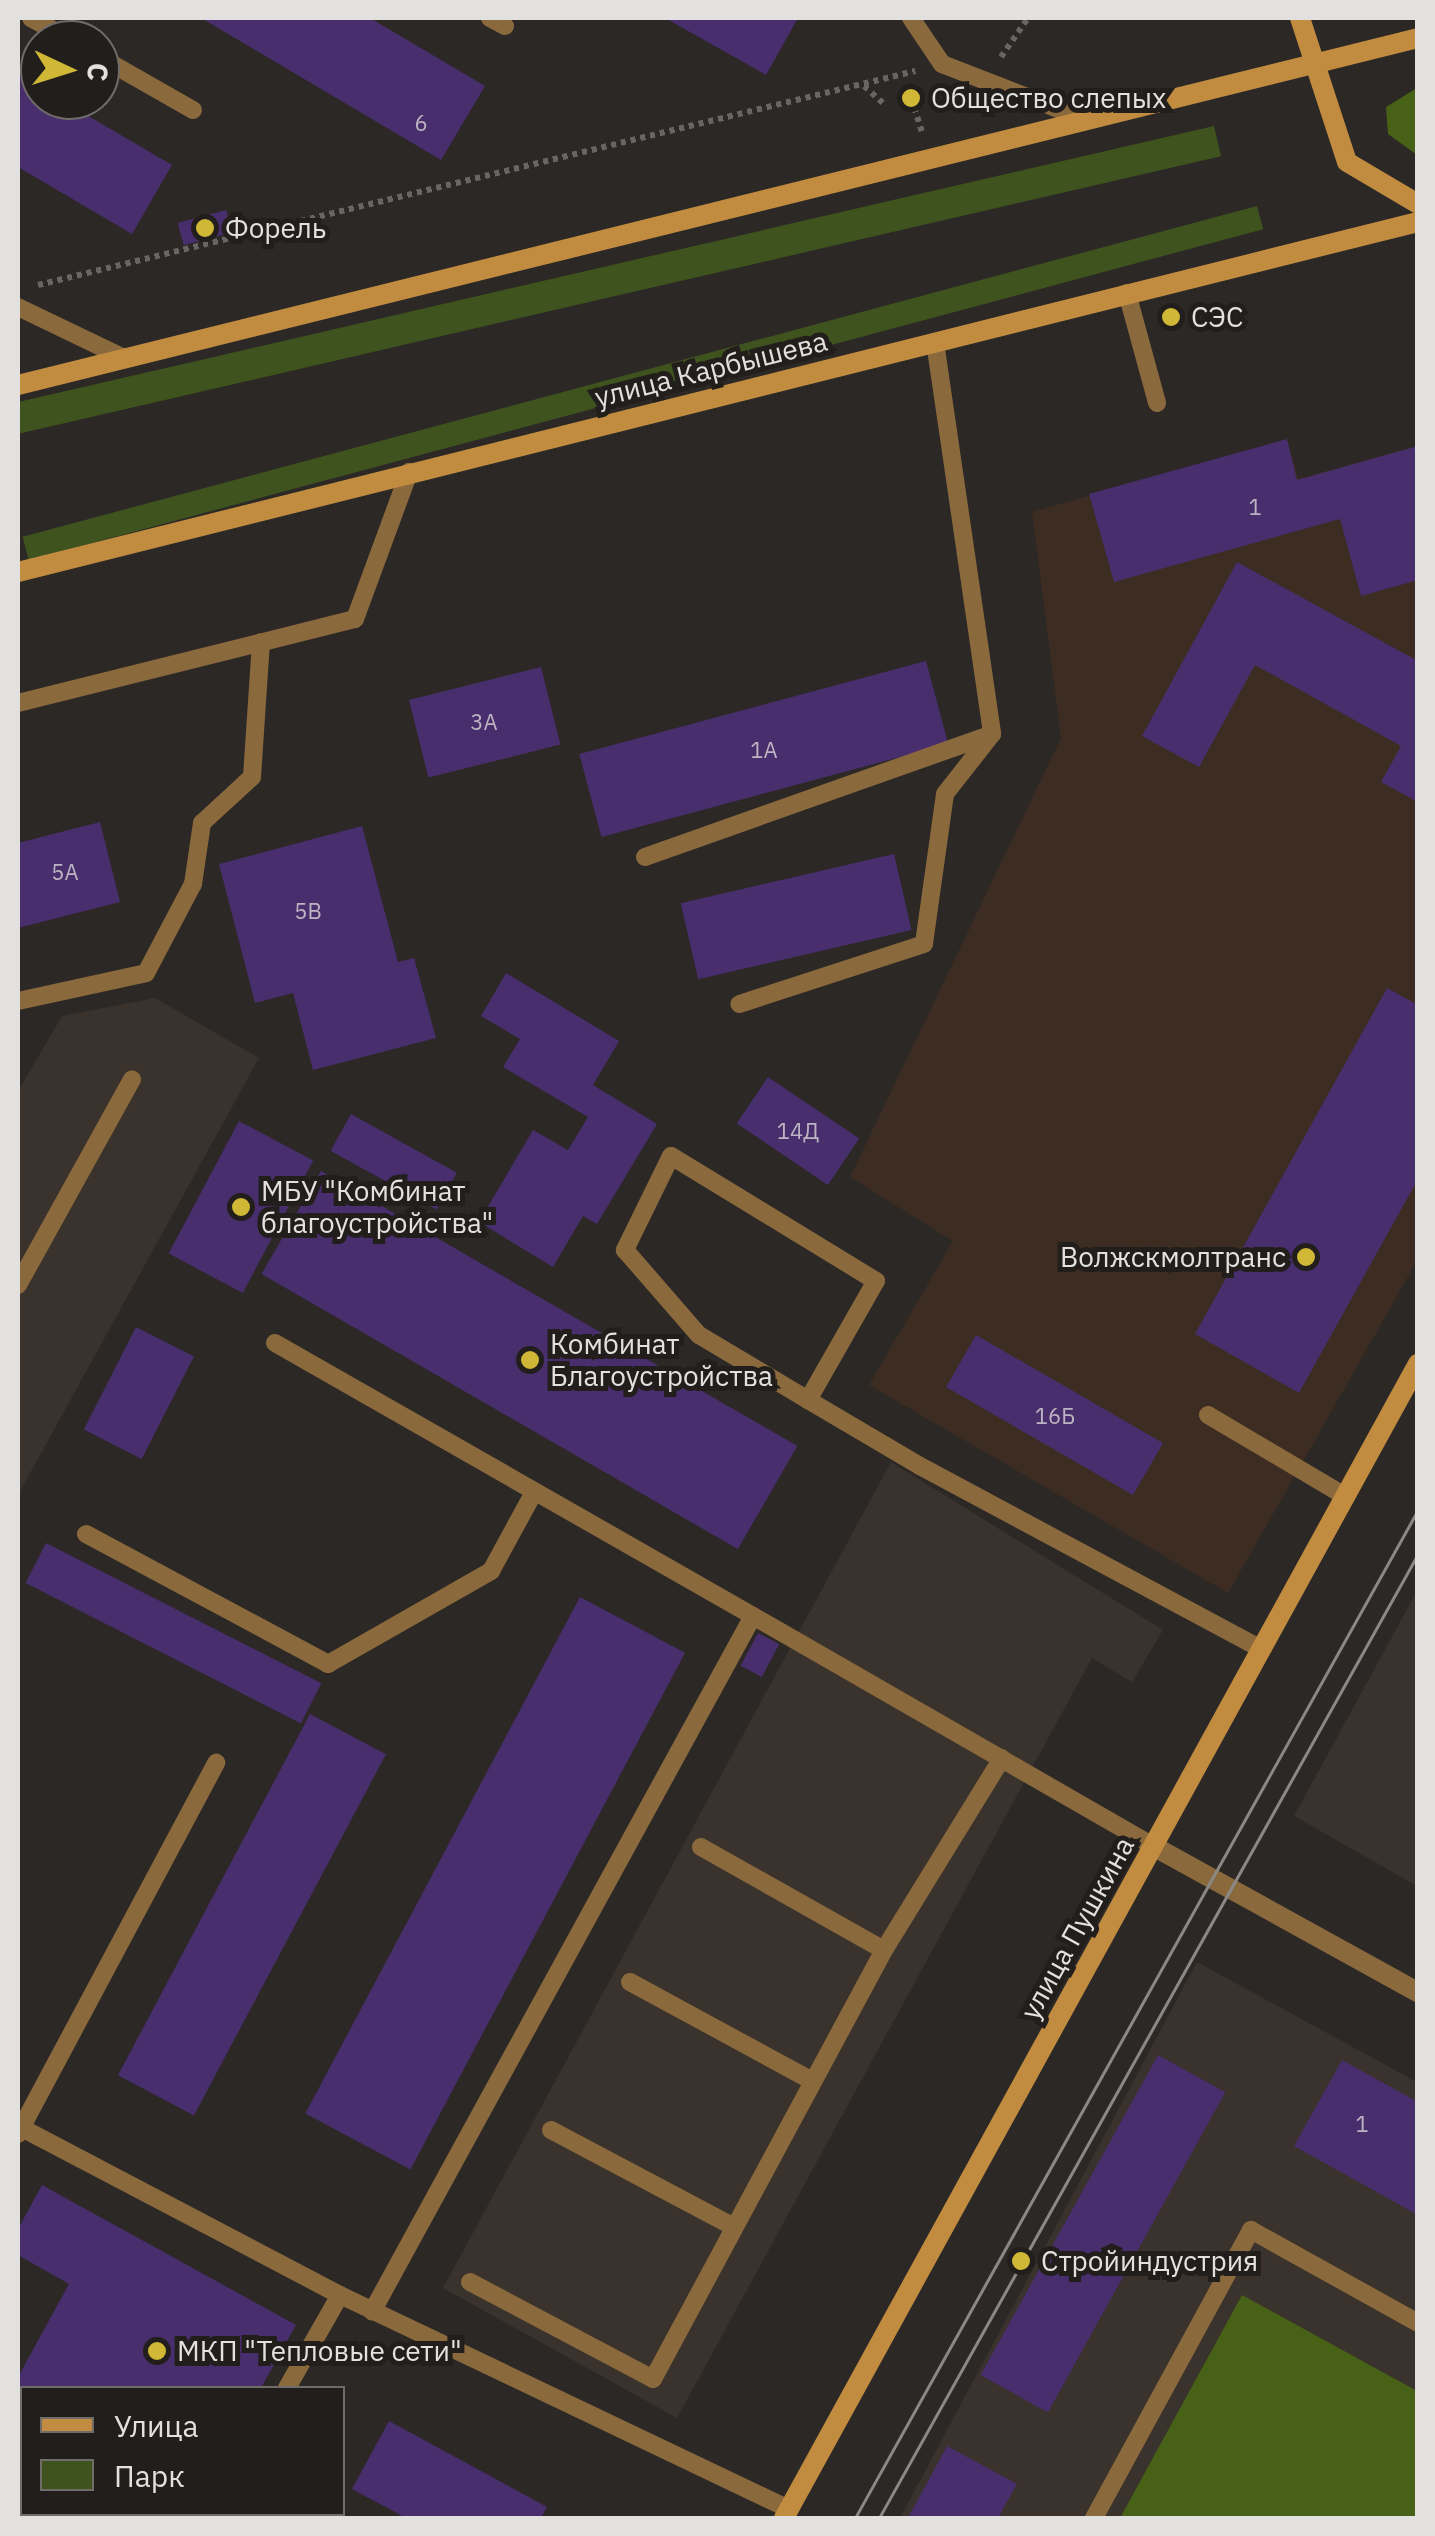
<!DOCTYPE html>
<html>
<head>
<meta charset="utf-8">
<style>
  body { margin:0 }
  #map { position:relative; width:1435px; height:2536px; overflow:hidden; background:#2c2826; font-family:"IBM Plex Sans",sans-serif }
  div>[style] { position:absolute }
  .commercial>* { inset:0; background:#3d2c22 }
  .built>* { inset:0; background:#3a322c }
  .green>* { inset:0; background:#3f531f; transform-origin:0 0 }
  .forest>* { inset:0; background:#476116 }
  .building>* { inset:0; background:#482e6c; transform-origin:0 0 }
  .path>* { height:6px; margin-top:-3px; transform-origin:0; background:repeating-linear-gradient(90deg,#696563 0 5px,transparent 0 10px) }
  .lane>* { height:18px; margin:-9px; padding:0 9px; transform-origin:9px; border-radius:9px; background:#8a693c }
  .street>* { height:20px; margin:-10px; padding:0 10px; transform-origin:10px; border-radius:10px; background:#8a693c }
  .secondary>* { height:20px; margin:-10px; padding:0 10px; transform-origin:10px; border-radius:10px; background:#c18c40 }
  .tram>* { height:2.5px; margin:-1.25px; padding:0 1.25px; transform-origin:1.25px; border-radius:1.25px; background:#8b8886 }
  .dots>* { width:28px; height:28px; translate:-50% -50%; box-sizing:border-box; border:5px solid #221e1c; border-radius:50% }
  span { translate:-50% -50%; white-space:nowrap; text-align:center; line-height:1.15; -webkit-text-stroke:10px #221e1c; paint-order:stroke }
  .number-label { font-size:22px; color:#bcb4c2 }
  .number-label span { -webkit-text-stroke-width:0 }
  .poi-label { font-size:28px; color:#e3e1df }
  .left { translate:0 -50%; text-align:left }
  .right { translate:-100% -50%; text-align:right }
  .street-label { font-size:28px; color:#e3e1df }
  .frame { position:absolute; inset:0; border:20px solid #e3e1df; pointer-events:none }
  .legend { position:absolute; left:20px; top:2386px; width:325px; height:130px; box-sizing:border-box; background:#221e1c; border:2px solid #6f6c6a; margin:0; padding:12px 18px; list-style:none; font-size:30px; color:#e3e1df }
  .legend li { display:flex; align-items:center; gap:20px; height:50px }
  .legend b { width:50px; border:2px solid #6f6c6a }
  .north { position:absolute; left:20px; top:20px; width:100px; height:100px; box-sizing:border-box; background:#221e1c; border:2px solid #6f6c6a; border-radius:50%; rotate:94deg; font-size:28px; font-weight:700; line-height:40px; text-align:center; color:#e3e1df }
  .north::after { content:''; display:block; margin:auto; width:35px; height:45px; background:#d0b736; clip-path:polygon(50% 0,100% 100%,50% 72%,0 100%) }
</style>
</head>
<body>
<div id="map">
  <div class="commercial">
    <i style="clip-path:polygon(1287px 439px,1298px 479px,1417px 446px,1417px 1261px,1228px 1593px,869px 1385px,953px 1241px,850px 1177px,1061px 738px,1032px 512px)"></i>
  </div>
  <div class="built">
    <i style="clip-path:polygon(155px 998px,259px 1058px,18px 1495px,18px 1091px,62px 1016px)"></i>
    <i style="clip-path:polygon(891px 1462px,1163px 1630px,1132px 1682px,1092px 1658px,677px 2418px,443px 2288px)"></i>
    <i style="clip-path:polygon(1417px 1591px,1417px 1886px,1294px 1816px)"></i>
    <i style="clip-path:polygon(1197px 1962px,1417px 2082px,1417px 2518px,900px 2518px)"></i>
  </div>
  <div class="green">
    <i style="left:1214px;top:126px;width:31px;height:1234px;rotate:77deg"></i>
    <i style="left:1257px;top:206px;width:24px;height:1278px;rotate:75deg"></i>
  </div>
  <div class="forest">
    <i style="clip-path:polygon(1417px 88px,1418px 88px,1417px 155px,1388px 134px,1386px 107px)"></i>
    <i style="clip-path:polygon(1242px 2295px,1417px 2391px,1417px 2518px,1120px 2518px)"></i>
  </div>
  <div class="building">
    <i style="clip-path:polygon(201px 18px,370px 18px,485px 86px,441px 160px)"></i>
    <i style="clip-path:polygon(665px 18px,798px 18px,766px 75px)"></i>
    <i style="clip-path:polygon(18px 75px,40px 88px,40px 100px,61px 100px,172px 165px,132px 234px,18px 167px)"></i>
    <i style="left:226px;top:210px;width:23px;height:50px;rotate:75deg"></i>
    <i style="clip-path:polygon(1287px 439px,1297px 480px,1418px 446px,1418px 580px,1361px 596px,1340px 519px,1114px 582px,1089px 494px)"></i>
    <i style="clip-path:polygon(1237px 562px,1418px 661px,1418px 802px,1381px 782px,1401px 746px,1255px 665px,1199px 767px,1142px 736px)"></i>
    <i style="left:926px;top:661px;width:86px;height:359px;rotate:75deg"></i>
    <i style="left:541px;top:667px;width:80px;height:136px;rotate:76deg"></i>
    <i style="clip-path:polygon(100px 822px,120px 902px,18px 928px,18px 843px)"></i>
    <i style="clip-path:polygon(362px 826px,398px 962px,414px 958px,436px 1038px,313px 1070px,293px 993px,255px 1003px,219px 864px)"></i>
    <i style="left:894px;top:854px;width:78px;height:219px;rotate:77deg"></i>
    <i style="clip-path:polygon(506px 973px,619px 1041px,593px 1085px,657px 1124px,597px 1224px,583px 1216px,553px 1267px,479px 1222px,533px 1130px,568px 1150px,588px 1117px,503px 1067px,520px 1039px,481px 1016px)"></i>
    <i style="clip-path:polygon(1387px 988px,1418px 1005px,1418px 1179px,1299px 1393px,1195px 1334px)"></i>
    <i style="left:768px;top:1077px;width:110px;height:56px;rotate:34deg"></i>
    <i style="left:351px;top:1114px;width:121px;height:42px;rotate:29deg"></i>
    <i style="left:239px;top:1121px;width:84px;height:150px;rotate:28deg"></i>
    <i style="left:321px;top:1171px;width:550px;height:119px;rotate:30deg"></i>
    <i style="left:136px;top:1327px;width:65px;height:115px;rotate:27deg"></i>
    <i style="left:976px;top:1335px;width:216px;height:60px;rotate:30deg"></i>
    <i style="left:46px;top:1543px;width:309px;height:45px;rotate:27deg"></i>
    <i style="left:580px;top:1597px;width:119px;height:585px;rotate:28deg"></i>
    <i style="left:758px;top:1633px;width:24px;height:37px;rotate:28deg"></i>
    <i style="left:310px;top:1714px;width:86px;height:409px;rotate:28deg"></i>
    <i style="left:1158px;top:2055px;width:77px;height:366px;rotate:29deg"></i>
    <i style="clip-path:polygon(1342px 2060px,1418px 2102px,1418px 2215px,1294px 2146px)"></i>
    <i style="clip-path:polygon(42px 2185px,296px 2325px,261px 2388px,22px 2388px,22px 2514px,125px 2518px,18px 2518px,18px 2377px,69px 2284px,18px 2255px,18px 2229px)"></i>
    <i style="clip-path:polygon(389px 2421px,547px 2507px,541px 2518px,406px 2518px,352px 2489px)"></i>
    <i style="clip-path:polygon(947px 2446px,1017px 2484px,998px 2518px,908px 2518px)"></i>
  </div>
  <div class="path">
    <i style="left:1001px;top:57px;width:47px;rotate:-55.3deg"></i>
    <i style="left:864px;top:86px;width:28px;rotate:42deg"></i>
    <i style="left:911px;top:98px;width:35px;rotate:72deg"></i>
    <i style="left:38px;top:285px;width:903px;rotate:-13.71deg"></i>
  </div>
  <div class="lane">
    <i style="left:31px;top:18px;width:46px;rotate:28.8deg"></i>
    <i style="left:490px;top:18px;width:17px;rotate:28deg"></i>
    <i style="left:911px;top:18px;width:55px;rotate:56deg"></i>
    <i style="left:942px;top:64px;width:150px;rotate:21.1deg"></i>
    <i style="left:100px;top:57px;width:107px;rotate:29.7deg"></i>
    <i style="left:1127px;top:293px;width:114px;rotate:74.7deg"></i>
    <i style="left:18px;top:307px;width:115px;rotate:25.7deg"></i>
    <i style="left:935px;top:342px;width:396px;rotate:81.7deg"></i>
    <i style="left:18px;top:703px;width:347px;rotate:-14deg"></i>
    <i style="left:355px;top:619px;width:157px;rotate:-69.8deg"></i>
    <i style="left:645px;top:857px;width:368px;rotate:-19.5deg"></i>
    <i style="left:992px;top:734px;width:76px;rotate:128.1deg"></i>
    <i style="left:945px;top:794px;width:151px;rotate:98deg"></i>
    <i style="left:924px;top:944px;width:194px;rotate:162deg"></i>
    <i style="left:18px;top:1001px;width:131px;rotate:-12.3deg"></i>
    <i style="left:146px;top:973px;width:101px;rotate:-62.2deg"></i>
    <i style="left:193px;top:884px;width:62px;rotate:-81.6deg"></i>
    <i style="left:202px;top:823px;width:68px;rotate:-42.6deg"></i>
    <i style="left:252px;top:777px;width:135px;rotate:-86.2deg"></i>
    <i style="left:18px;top:1285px;width:235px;rotate:-61deg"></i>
    <i style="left:275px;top:1343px;width:550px;rotate:29.73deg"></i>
    <i style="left:753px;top:1616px;width:793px;rotate:118.7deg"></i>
    <i style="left:808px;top:1400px;width:137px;rotate:-60.3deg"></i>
    <i style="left:876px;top:1281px;width:240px;rotate:-148.6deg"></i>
    <i style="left:671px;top:1156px;width:105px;rotate:116.1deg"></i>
    <i style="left:625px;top:1250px;width:113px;rotate:49deg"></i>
    <i style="left:699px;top:1335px;width:127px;rotate:30.8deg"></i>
    <i style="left:808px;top:1400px;width:130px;rotate:30.5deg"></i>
    <i style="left:920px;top:1466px;width:388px;rotate:28.2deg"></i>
    <i style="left:1208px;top:1415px;width:159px;rotate:30.6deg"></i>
    <i style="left:86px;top:1534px;width:275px;rotate:28.2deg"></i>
    <i style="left:328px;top:1664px;width:188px;rotate:-29.7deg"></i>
    <i style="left:491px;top:1571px;width:90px;rotate:-61.4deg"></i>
    <i style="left:753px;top:1616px;width:461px;rotate:29.9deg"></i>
    <i style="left:701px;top:1847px;width:210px;rotate:29.4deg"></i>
    <i style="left:630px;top:1982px;width:207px;rotate:28.5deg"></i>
    <i style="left:18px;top:2126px;width:364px;rotate:27.7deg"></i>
    <i style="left:340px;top:2295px;width:107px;rotate:119.7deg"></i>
    <i style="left:551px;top:2130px;width:205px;rotate:27.9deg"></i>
    <i style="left:18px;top:2134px;width:421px;rotate:-61.9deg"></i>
    <i style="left:470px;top:2282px;width:207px;rotate:27.9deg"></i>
    <i style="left:653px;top:2379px;width:487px;rotate:-61.7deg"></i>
    <i style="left:884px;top:1950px;width:225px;rotate:-58.4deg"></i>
    <i style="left:340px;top:2295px;width:497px;rotate:25.5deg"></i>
    <i style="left:213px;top:2518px;width:5px;rotate:-53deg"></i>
    <i style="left:1094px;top:2518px;width:328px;rotate:-61.4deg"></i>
    <i style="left:1251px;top:2230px;width:191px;rotate:29.1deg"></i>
  </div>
  <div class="street">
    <i style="left:1153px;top:1846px;width:303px;rotate:28.9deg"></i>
  </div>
  <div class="secondary">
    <i style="left:1300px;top:18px;width:151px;rotate:71.9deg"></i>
    <i style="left:1347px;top:162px;width:82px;rotate:30.6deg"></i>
    <i style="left:18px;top:385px;width:1442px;rotate:-13.92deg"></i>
    <i style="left:18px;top:572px;width:1443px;rotate:-14.04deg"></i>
    <i style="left:784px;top:2518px;width:1317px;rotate:-61.22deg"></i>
  </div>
  <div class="tram">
    <i style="left:855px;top:2518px;width:1155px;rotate:-60.82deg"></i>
    <i style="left:879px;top:2518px;width:1104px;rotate:-60.79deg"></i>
  </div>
  <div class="dots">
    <i style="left:911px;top:98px;background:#d0b736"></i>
    <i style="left:205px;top:228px;background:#d0b736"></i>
    <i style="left:1171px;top:317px;background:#d0b736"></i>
    <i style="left:241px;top:1207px;background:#d0b736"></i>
    <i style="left:1306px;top:1257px;background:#d0b736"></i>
    <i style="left:530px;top:1360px;background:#d0b736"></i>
    <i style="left:1021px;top:2261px;background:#d0b736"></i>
    <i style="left:157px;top:2351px;background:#d0b736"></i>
  </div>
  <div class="number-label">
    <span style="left:421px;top:123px">6</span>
    <span style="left:1255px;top:507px">1</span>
    <span style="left:484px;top:722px">3А</span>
    <span style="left:764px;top:750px">1А</span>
    <span style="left:65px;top:872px">5А</span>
    <span style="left:308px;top:911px">5В</span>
    <span style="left:798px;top:1131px">14Д</span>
    <span style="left:1055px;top:1416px">16Б</span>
    <span style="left:1362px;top:2124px">1</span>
  </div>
  <div class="poi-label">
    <span class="left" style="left:931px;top:98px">Общество слепых</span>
    <span class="left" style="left:225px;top:228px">Форель</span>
    <span class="left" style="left:1191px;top:317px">СЭС</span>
    <span class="left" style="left:261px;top:1207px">МБУ "Комбинат<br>благоустройства"</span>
    <span class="right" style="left:1286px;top:1257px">Волжскмолтранс</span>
    <span class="left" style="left:550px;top:1360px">Комбинат<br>Благоустройства</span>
    <span class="left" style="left:1041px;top:2261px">Стройиндустрия</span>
    <span class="left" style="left:177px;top:2351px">МКП "Тепловые сети"</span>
  </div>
  <div class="street-label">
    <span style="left:711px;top:369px;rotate:-14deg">улица Карбышева</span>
    <span style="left:1077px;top:1928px;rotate:-61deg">улица Пушкина</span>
  </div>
  <div class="frame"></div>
  <ul class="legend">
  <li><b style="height:12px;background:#c18c40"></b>Улица</li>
  <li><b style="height:28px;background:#3f531f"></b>Парк</li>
  </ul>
  <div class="north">С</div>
</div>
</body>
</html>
